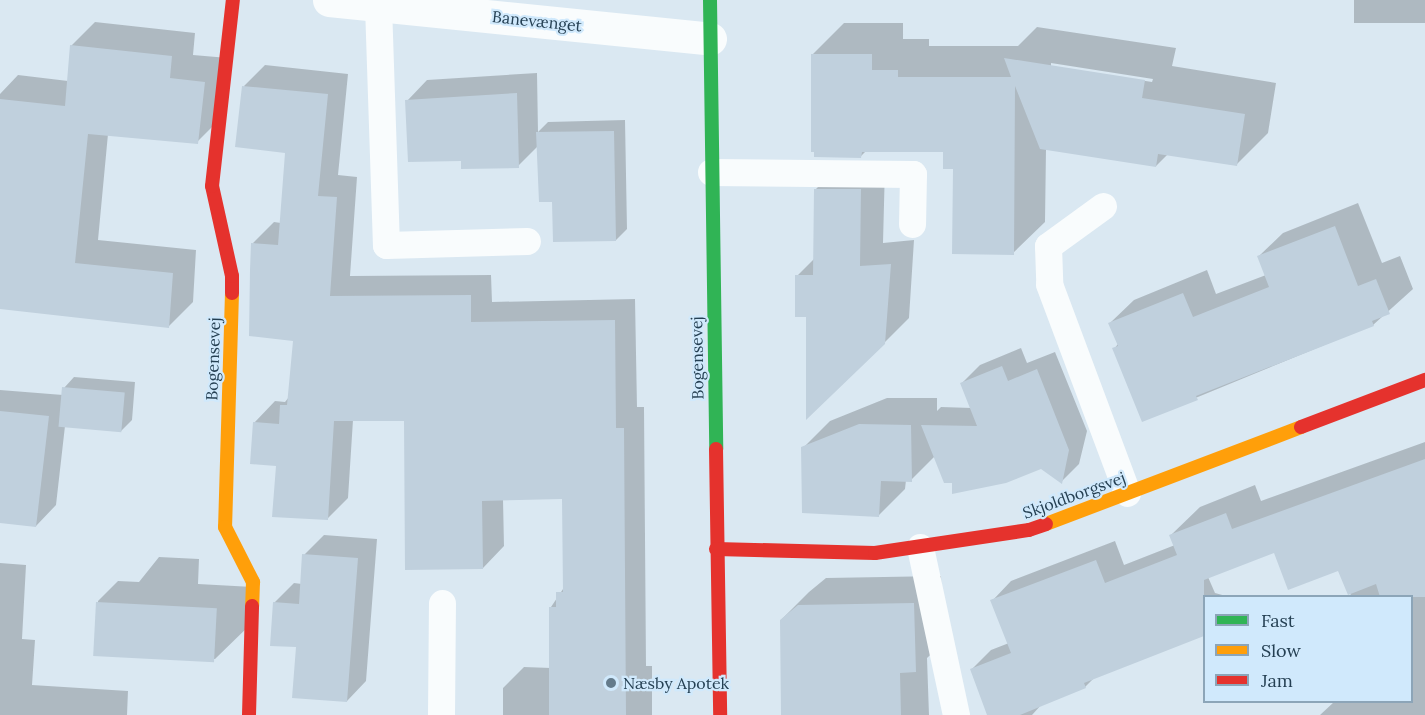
<!DOCTYPE html>
<html>
<head>
<meta charset="utf-8">
<style>
  body { margin:0 }
  #map { position:relative; width:1425px; height:715px; overflow:hidden; background:#dae8f2; font-family:Lora,serif }
  div>[style] { position:absolute }
  .shadow>* { inset:0; background:#0003; transform-origin:0 0 }
  .building>* { inset:0; background:#c0d0dd; transform-origin:0 0 }
  .lane>* { height:27px; margin:-13.5px; padding:0 13.5px; transform-origin:13.5px; border-radius:13.5px; background:#f9fcfd }
  .street>* { height:33px; margin:-16.5px; padding:0 16.5px; transform-origin:16.5px; border-radius:16.5px; background:#f9fcfd }
  .fast>* { height:14px; margin:-7px; padding:0 7px; transform-origin:7px; border-radius:7px; background:#30b455 }
  .slow>* { height:14px; margin:-7px; padding:0 7px; transform-origin:7px; border-radius:7px; background:#ff9f0a }
  .jam>* { height:14px; margin:-7px; padding:0 7px; transform-origin:7px; border-radius:7px; background:#e5322d }
  .dots>* { width:16px; height:16px; translate:-50% -50%; box-sizing:border-box; border:3px solid #d0e9fc; border-radius:50% }
  span { translate:-50% -50%; white-space:nowrap; text-align:center; line-height:1.15; -webkit-text-stroke:4.5px #d0e9fc; paint-order:stroke }
  .street-label { font-size:16px; color:#254053 }
  .poi-label { font-size:16px; color:#254053 }
  .left { translate:0 -50%; text-align:left }
  .legend { position:absolute; left:1203px; top:595px; width:210px; height:108px; box-sizing:border-box; background:#d0e9fc; border:2px solid #8ca5b8; margin:0; padding:8px 10px; list-style:none; font-size:18px; color:#254053 }
  .legend li { display:flex; align-items:center; gap:12px; height:30px }
  .legend b { width:30px; border:2px solid #8ca5b8 }
</style>
</head>
<body>
<div id="map">
  <div class="shadow">
    <i style="left:1354px;top:0;width:71px;height:23px"></i>
    <i style="clip-path:polygon(95px 22px,195px 33px,193px 55px,228px 58px,221px 118px,197px 142px,108px 134px,98px 240px,196px 250px,193px 302px,169px 326px,0 307px,0 94px,18px 75px,68px 81px,71px 46px)"></i>
    <i style="clip-path:polygon(evenodd,844px 23px,903px 23px,903px 39px,929px 39px,929px 46px,1018px 46px,1037px 27px,1176px 48px,1172px 66px,1276px 83px,1268px 133px,1237px 164px,1168px 154px,1156px 166px,1046px 149px,1045px 222px,1013px 253px,945px 151px,867px 150px,861px 156px,813px 54px,844px 23px,1051px 63px,1153px 79px,1152px 82px,1051px 66px,1051px 63px)"></i>
    <i style="clip-path:polygon(265px 65px,348px 74px,338px 175px,357px 177px,350px 276px,491px 275px,492px 302px,635px 299px,637px 407px,644px 407px,646px 666px,652px 666px,652px 715px,503px 715px,503px 688px,524px 667px,551px 668px,551px 607px,565px 586px,564px 497px,503px 499px,504px 546px,483px 568px,405px 419px,353px 420px,348px 498px,327px 519px,277px 465px,254px 423px,275px 401px,285px 402px,289px 397px,295px 340px,253px 243px,274px 222px,281px 223px,286px 152px,244px 86px)"></i>
    <i style="clip-path:polygon(537px 73px,538px 132px,548px 122px,625px 120px,627px 229px,616px 240px,554px 201px,538px 146px,518px 166px,462px 159px,407px 101px,427px 80px)"></i>
    <i style="clip-path:polygon(840px 165px,885px 166px,883px 243px,914px 240px,909px 318px,884px 343px,807px 315px,797px 276px,815px 258px,816px 189px)"></i>
    <i style="clip-path:polygon(1358px 203px,1382px 263px,1400px 256px,1413px 289px,1373px 325px,1142px 420px,1114px 349px,1118px 344px,1110px 323px,1134px 300px,1207px 270px,1216px 294px,1266px 275px,1259px 256px,1283px 233px)"></i>
    <i style="clip-path:polygon(1021px 348px,1027px 363px,1055px 352px,1087px 431px,1079px 464px,1061px 482px,1041px 467px,954px 482px,935px 456px,911px 480px,906px 480px,905px 489px,878px 516px,803px 448px,830px 421px,887px 398px,937px 398px,937px 411px,941px 407px,972px 408px,962px 383px,980px 365px)"></i>
    <i style="clip-path:polygon(74px 377px,135px 382px,132px 420px,121px 431px,65px 426px,56px 505px,36px 526px,0 522px,0 390px,63px 395px,64px 388px)"></i>
    <i style="clip-path:polygon(1425px 442px,1425px 715px,1320px 715px,1334px 702px,1412px 702px,1412px 596px,1350px 596px,1364px 559px,1274px 551px,1208px 577px,1215px 593px,1226px 596px,1204px 596px,1204px 634px,1095px 677px,1085px 687px,1042px 704px,1032px 715px,988px 715px,971px 670px,991px 650px,1009px 643px,992px 601px,1011px 581px,1115px 541px,1124px 565px,1175px 545px,1171px 535px,1200px 507px,1255px 485px,1261px 501px)"></i>
    <i style="clip-path:polygon(324px 535px,377px 539px,366px 681px,347px 701px,298px 646px,274px 603px,294px 583px,302px 584px,304px 555px)"></i>
    <i style="clip-path:polygon(159px 557px,199px 559px,198px 584px,253px 587px,252px 623px,215px 659px,96px 655px,98px 601px,118px 581px,139px 582px)"></i>
    <i style="clip-path:polygon(0 563px,26px 565px,22px 639px,35px 640px,32px 685px,128px 691px,127px 715px,0 715px)"></i>
    <i style="clip-path:polygon(941px 576px,943px 643px,927px 658px,929px 715px,782px 715px,781px 620px,809px 592px,826px 578px)"></i>
  </div>
  <div class="building">
    <i style="clip-path:polygon(70px 45px,172px 56px,170px 78px,205px 82px,198px 144px,88px 134px,75px 263px,173px 273px,169px 328px,0 309px,0 99px,65px 106px)"></i>
    <i style="clip-path:polygon(811px 54px,872px 54px,872px 70px,898px 70px,898px 77px,1011px 77px,1004px 58px,1145px 80px,1142px 98px,1245px 114px,1237px 166px,1158px 154px,1156px 167px,1040px 149px,1015px 86px,1014px 255px,952px 254px,953px 169px,943px 169px,943px 152px,862px 152px,861px 158px,814px 157px,814px 152px,811px 152px)"></i>
    <i style="clip-path:polygon(242px 86px,328px 94px,318px 196px,337px 197px,330px 296px,471px 295px,471px 322px,615px 320px,616px 428px,624px 428px,626px 715px,549px 715px,549px 607px,556px 607px,556px 592px,563px 592px,562px 499px,482px 501px,483px 569px,405px 570px,404px 421px,334px 421px,328px 520px,272px 517px,276px 466px,250px 464px,253px 422px,279px 424px,280px 405px,287px 405px,293px 341px,249px 336px,250px 270px,251px 243px,278px 245px,285px 153px,235px 147px)"></i>
    <i style="clip-path:polygon(517px 93px,519px 168px,461px 169px,461px 161px,408px 162px,405px 100px)"></i>
    <i style="clip-path:polygon(614px 131px,616px 241px,553px 242px,552px 202px,539px 202px,536px 132px)"></i>
    <i style="clip-path:polygon(814px 189px,861px 189px,860px 266px,891px 264px,885px 344px,806px 420px,806px 317px,795px 317px,795px 275px,813px 275px)"></i>
    <i style="clip-path:polygon(1335px 226px,1358px 286px,1376px 279px,1390px 314px,1372px 321px,1374px 326px,1196px 396px,1198px 400px,1142px 422px,1112px 348px,1118px 346px,1108px 323px,1183px 293px,1193px 317px,1269px 287px,1257px 256px)"></i>
    <i style="clip-path:polygon(1002px 366px,1008px 381px,1037px 369px,1069px 450px,1062px 484px,1041px 469px,1006px 483px,952px 494px,952px 483px,944px 483px,921px 425px,977px 426px,960px 383px)"></i>
    <i style="left:62px;top:387px;width:63px;height:40px;rotate:5deg"></i>
    <i style="clip-path:polygon(0 411px,49px 416px,36px 527px,0 523px)"></i>
    <i style="clip-path:polygon(859px 424px,911px 425px,912px 482px,881px 481px,879px 517px,802px 513px,801px 447px)"></i>
    <i style="clip-path:polygon(1425px 459px,1425px 597px,1380px 597px,1376px 584px,1348px 595px,1338px 571px,1288px 590px,1274px 553px,1204px 580px,1204px 636px,1084px 683px,1086px 688px,1020px 715px,987px 715px,970px 669px,1011px 653px,990px 600px,1096px 560px,1105px 583px,1177px 555px,1169px 535px,1226px 513px,1232px 529px)"></i>
    <i style="clip-path:polygon(302px 554px,358px 558px,347px 702px,292px 698px,296px 647px,270px 646px,273px 602px,299px 604px)"></i>
    <i style="left:96px;top:602px;width:121px;height:54px;rotate:3deg"></i>
    <i style="clip-path:polygon(914px 603px,916px 672px,900px 673px,901px 715px,781px 715px,780px 620px,798px 605px)"></i>
  </div>
  <div class="lane">
    <i style="left:378px;top:5px;width:240px;rotate:88.1deg"></i>
    <i style="left:386px;top:245px;width:141px;rotate:-1.6deg"></i>
    <i style="left:711px;top:172px;width:202px;rotate:0.6deg"></i>
    <i style="left:913px;top:174px;width:50px;rotate:91.1deg"></i>
    <i style="left:1103px;top:206px;width:68px;rotate:144deg"></i>
    <i style="left:1048px;top:246px;width:38px;rotate:88deg"></i>
    <i style="left:1049px;top:284px;width:223px;rotate:69.5deg"></i>
    <i style="left:920px;top:547px;width:172px;rotate:77.9deg"></i>
    <i style="left:441px;top:715px;width:112px;rotate:-89.5deg"></i>
  </div>
  <div class="street">
    <i style="left:329px;top:0;width:383px;rotate:5.8deg"></i>
  </div>
  <div class="fast">
    <i style="left:710px;top:0;width:449px;rotate:89.2deg"></i>
  </div>
  <div class="slow">
    <i style="left:232px;top:293px;width:234px;rotate:91.7deg"></i>
    <i style="left:225px;top:527px;width:62px;rotate:63deg"></i>
    <i style="left:253px;top:582px;width:24px;rotate:92deg"></i>
    <i style="left:1046px;top:524px;width:273px;rotate:-20.8deg"></i>
  </div>
  <div class="jam">
    <i style="left:232px;top:293px;width:17px;rotate:-90deg"></i>
    <i style="left:232px;top:276px;width:92px;rotate:-102.5deg"></i>
    <i style="left:212px;top:186px;width:187px;rotate:-83.6deg"></i>
    <i style="left:1301px;top:427px;width:133px;rotate:-20.8deg"></i>
    <i style="left:716px;top:449px;width:266px;rotate:89.1deg"></i>
    <i style="left:716px;top:549px;width:159px;rotate:1.4deg"></i>
    <i style="left:875px;top:553px;width:156px;rotate:-8.5deg"></i>
    <i style="left:1029px;top:530px;width:18px;rotate:-19deg"></i>
    <i style="left:249px;top:715px;width:109px;rotate:-88.4deg"></i>
  </div>
  <div class="dots">
    <i style="left:611px;top:683px;background:#647b8b"></i>
  </div>
  <div class="street-label">
    <span style="left:537px;top:21px;rotate:6deg">Banevænget</span>
    <span style="left:697px;top:358px;rotate:-91deg">Bogensevej</span>
    <span style="left:213px;top:359px;rotate:-88deg">Bogensevej</span>
    <span style="left:1074px;top:495px;rotate:-20deg">Skjoldborgsvej</span>
  </div>
  <div class="poi-label">
    <span class="left" style="left:623px;top:683px">Næsby Apotek</span>
  </div>
  <ul class="legend">
  <li><b style="height:8px;background:#30b455"></b>Fast</li>
  <li><b style="height:8px;background:#ff9f0a"></b>Slow</li>
  <li><b style="height:8px;background:#e5322d"></b>Jam</li>
  </ul>
</div>
</body>
</html>
